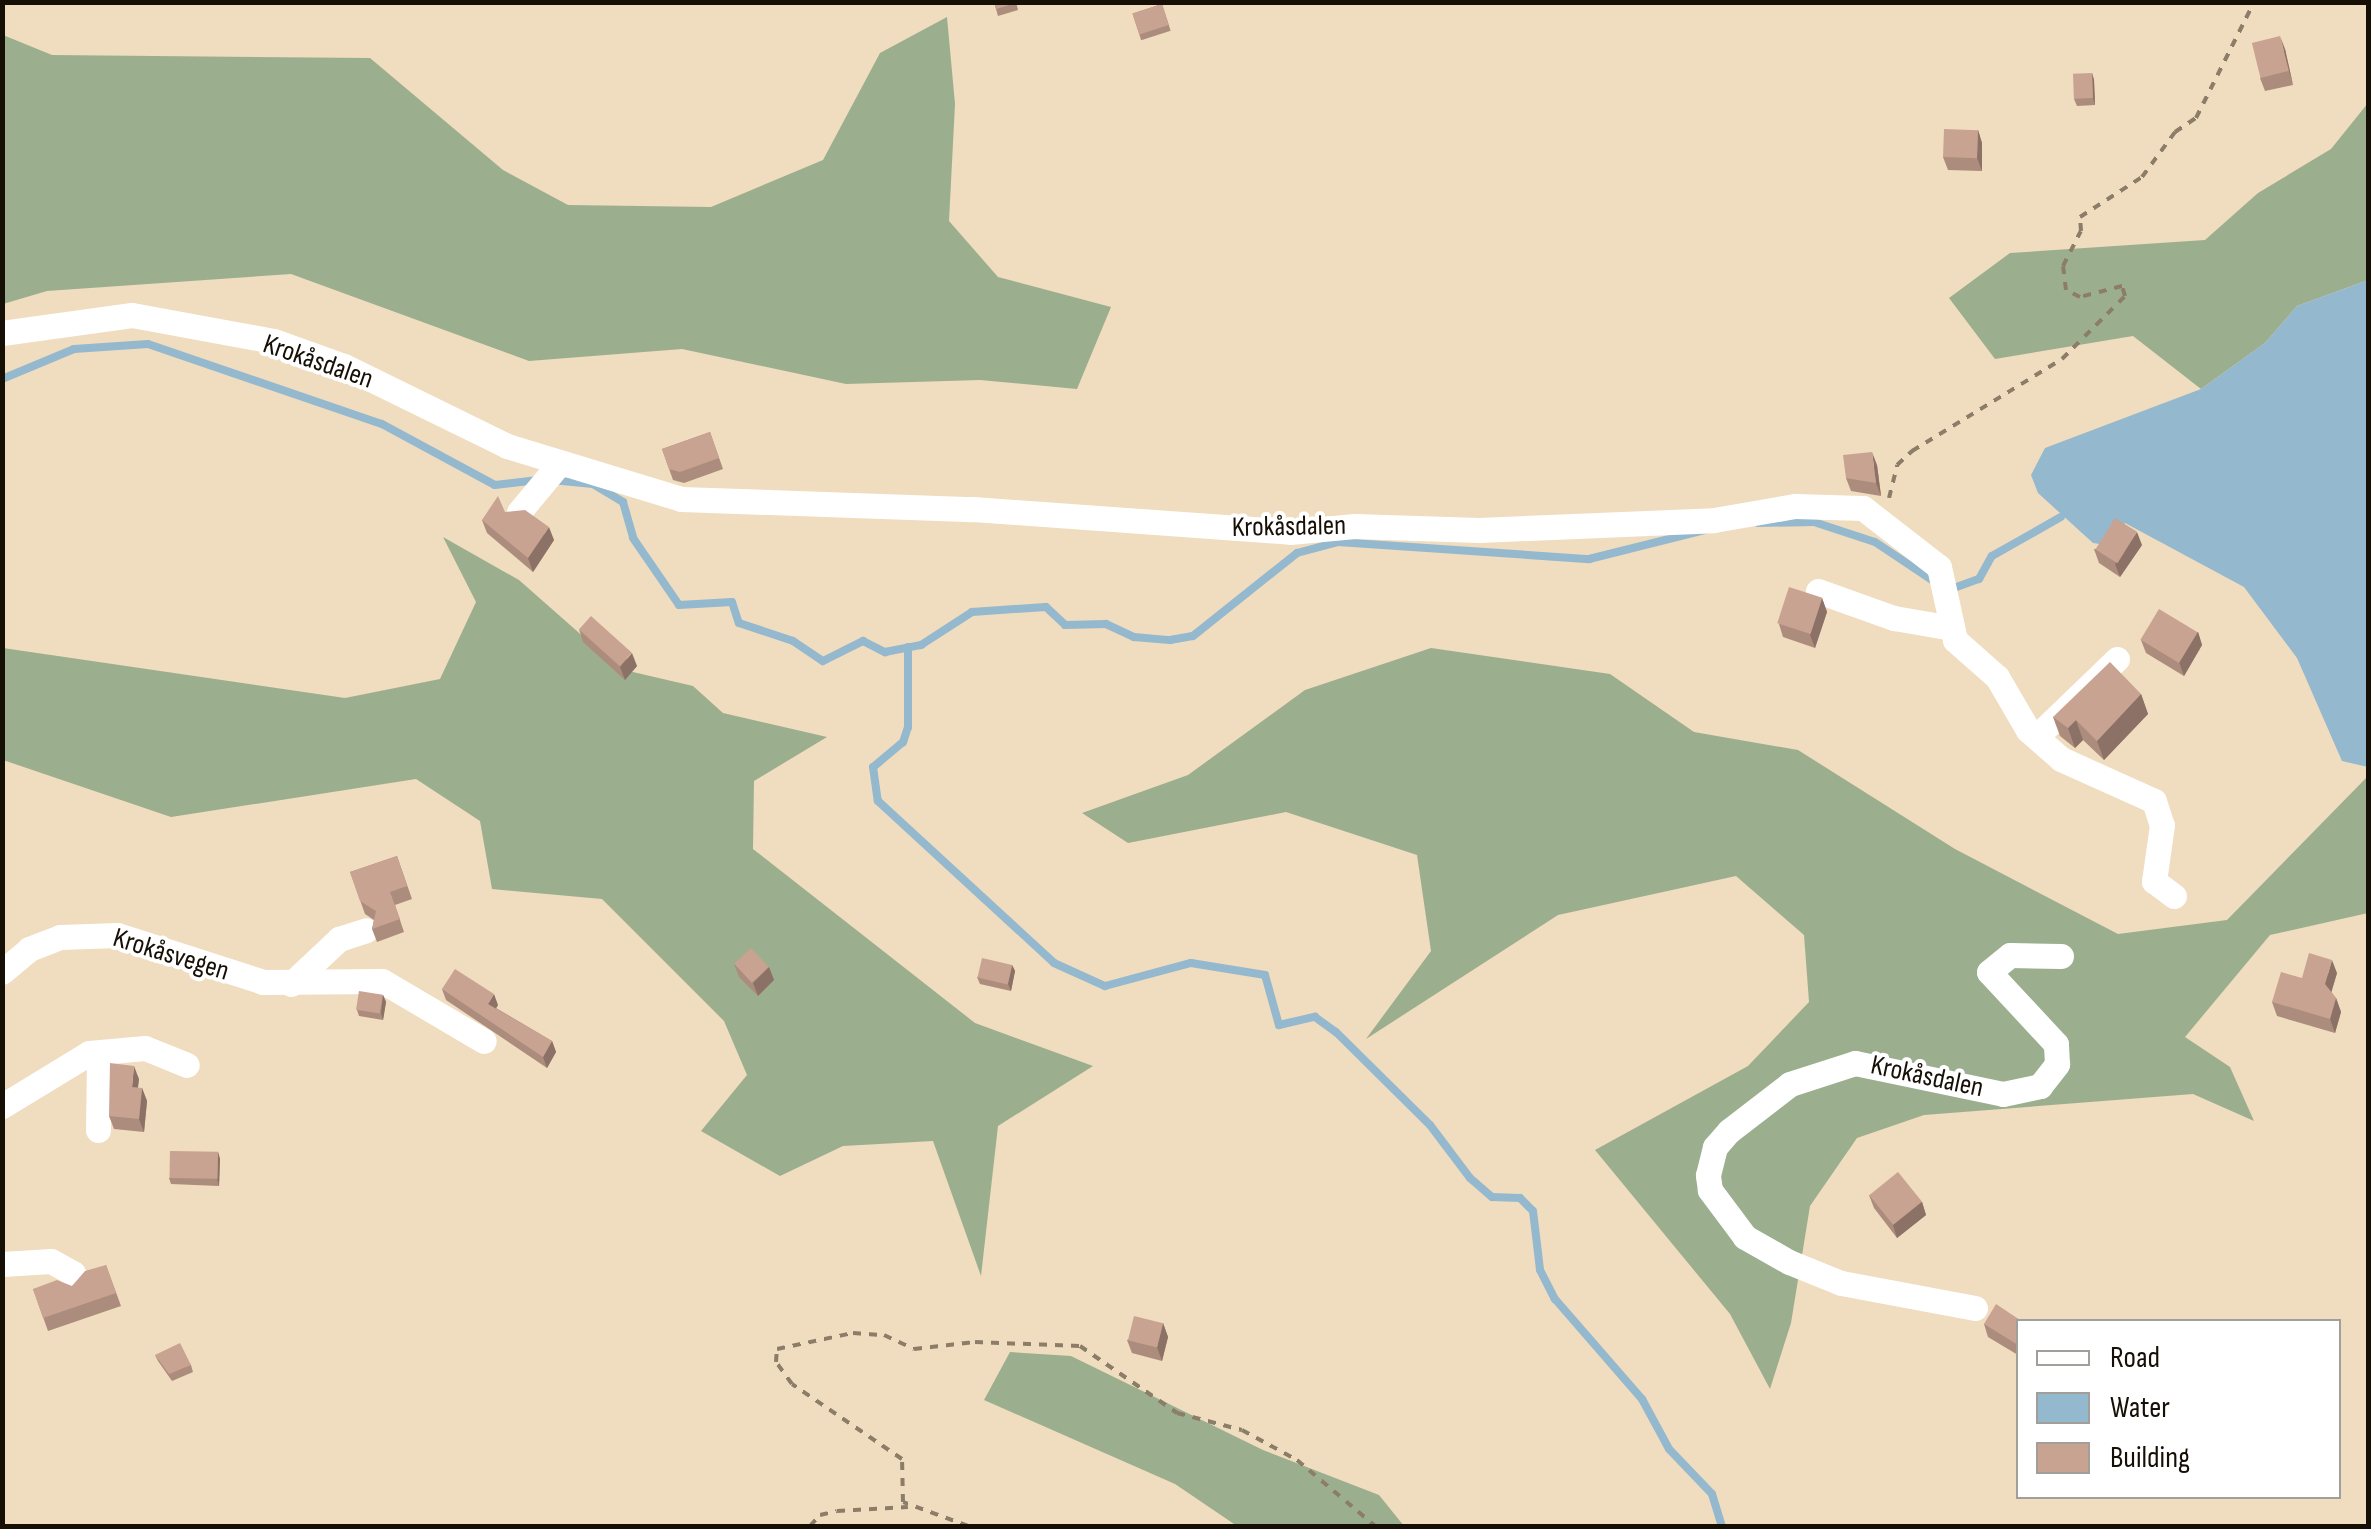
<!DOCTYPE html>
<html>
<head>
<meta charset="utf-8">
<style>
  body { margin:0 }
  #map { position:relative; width:2371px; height:1529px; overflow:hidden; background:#f0dcbe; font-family:"Sofia Sans Condensed",sans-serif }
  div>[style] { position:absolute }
  .forest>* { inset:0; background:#9baf8f }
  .water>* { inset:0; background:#94b8ce }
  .stream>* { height:8px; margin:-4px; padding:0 4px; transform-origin:4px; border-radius:4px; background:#94b8ce }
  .path>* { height:4px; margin-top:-2px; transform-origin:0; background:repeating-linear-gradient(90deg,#8b7d68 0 8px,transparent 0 16px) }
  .minor>* { height:25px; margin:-12.5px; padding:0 12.5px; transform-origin:12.5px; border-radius:12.5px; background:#fff }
  .wall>* { inset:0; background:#ac8c7d; transform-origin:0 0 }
  .shaded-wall>* { inset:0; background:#8c7266 }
  .building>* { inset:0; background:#c8a391; transform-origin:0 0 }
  span { translate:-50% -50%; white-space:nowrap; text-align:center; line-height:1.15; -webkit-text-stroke:8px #fff; paint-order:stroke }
  .street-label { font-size:28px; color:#160f05 }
  .frame { position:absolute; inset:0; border:5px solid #160f05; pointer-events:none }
  .legend { position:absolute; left:2016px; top:1319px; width:325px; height:180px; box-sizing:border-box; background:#fff; border:2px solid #a29f9b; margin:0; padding:12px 18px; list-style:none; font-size:30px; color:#160f05 }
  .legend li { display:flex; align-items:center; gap:20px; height:50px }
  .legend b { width:50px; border:2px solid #a29f9b }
</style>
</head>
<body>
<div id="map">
  <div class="forest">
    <i style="clip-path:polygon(947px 17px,955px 104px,949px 221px,998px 277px,1111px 307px,1077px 389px,980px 380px,846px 384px,682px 349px,529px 361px,291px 274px,47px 291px,3px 304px,3px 35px,52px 55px,370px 58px,503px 170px,568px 205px,711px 207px,823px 160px,880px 53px)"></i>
    <i style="clip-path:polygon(2368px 103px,2368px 280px,2297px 306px,2265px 343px,2201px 389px,2133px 336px,1995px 359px,1949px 298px,2010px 253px,2205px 240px,2258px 193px,2331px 149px)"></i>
    <i style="clip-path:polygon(443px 537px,519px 580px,620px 669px,693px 686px,723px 713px,827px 737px,754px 781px,753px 849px,975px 1023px,1093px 1066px,998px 1126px,981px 1276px,933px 1141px,843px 1146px,780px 1176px,701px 1131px,747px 1075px,724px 1021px,602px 899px,492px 889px,480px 821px,416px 779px,171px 817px,3px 760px,3px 648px,345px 698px,440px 679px,476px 602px)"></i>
    <i style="clip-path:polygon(1431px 648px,1610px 674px,1694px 732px,1798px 750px,1955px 849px,2118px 934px,2227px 920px,2368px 776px,2368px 913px,2270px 935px,2185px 1037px,2230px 1067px,2254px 1121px,2193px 1094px,1924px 1115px,1857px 1138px,1810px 1206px,1791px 1323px,1770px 1389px,1730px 1314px,1595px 1150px,1748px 1066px,1809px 1002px,1804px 935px,1736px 876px,1558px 915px,1366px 1039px,1431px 951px,1417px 855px,1286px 812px,1128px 843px,1082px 813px,1188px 775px,1305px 690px)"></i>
    <i style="clip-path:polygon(1010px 1352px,1071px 1356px,1263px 1450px,1379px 1495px,1404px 1526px,1237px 1526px,1175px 1484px,984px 1400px)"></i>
  </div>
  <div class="water">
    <i style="clip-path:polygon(2368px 280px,2368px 767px,2342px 761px,2297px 658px,2244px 587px,2125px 523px,2106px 545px,2093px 543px,2038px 493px,2031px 475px,2045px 448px,2201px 389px,2265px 343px,2297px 306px)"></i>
  </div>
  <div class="stream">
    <i style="left:2px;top:379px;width:78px;rotate:-22.6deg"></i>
    <i style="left:74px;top:349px;width:74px;rotate:-3.9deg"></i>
    <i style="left:148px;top:344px;width:247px;rotate:18.9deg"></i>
    <i style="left:382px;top:424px;width:128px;rotate:28.4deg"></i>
    <i style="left:495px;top:485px;width:43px;rotate:-6.6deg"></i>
    <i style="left:552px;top:480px;width:41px;rotate:5.6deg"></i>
    <i style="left:593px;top:484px;width:35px;rotate:31deg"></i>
    <i style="left:623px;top:502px;width:37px;rotate:74deg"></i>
    <i style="left:633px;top:538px;width:81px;rotate:55.5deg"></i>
    <i style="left:679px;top:605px;width:53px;rotate:-3.2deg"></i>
    <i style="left:732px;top:602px;width:22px;rotate:72deg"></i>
    <i style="left:739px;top:623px;width:57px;rotate:18.4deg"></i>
    <i style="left:793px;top:641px;width:36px;rotate:34deg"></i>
    <i style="left:823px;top:661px;width:45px;rotate:-26.6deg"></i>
    <i style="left:863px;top:641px;width:25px;rotate:27deg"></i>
    <i style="left:885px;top:652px;width:37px;rotate:-11deg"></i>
    <i style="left:921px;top:645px;width:61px;rotate:-32.9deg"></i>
    <i style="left:972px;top:612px;width:74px;rotate:-3.9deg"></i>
    <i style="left:1046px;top:607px;width:26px;rotate:43deg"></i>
    <i style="left:1065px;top:625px;width:41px;rotate:-1.4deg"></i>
    <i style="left:1106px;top:624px;width:31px;rotate:25deg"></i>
    <i style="left:1134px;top:637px;width:36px;rotate:5deg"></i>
    <i style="left:1170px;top:640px;width:23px;rotate:-10deg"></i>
    <i style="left:1193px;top:636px;width:133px;rotate:-38.6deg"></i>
    <i style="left:1297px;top:553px;width:42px;rotate:-15deg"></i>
    <i style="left:1338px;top:542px;width:252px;rotate:3.9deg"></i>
    <i style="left:1589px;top:559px;width:120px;rotate:-14deg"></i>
    <i style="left:1758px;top:523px;width:56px;rotate:-1deg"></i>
    <i style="left:1814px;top:522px;width:64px;rotate:18.2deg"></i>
    <i style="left:1875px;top:542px;width:76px;rotate:33.7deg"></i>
    <i style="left:1951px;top:589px;width:30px;rotate:-20deg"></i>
    <i style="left:1979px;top:579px;width:26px;rotate:-61deg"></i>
    <i style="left:1992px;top:556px;width:79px;rotate:-29.5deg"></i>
    <i style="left:908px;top:647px;width:80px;rotate:90deg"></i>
    <i style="left:908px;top:727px;width:16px;rotate:108deg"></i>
    <i style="left:903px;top:742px;width:39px;rotate:140deg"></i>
    <i style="left:873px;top:767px;width:34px;rotate:82deg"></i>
    <i style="left:878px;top:801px;width:239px;rotate:42.6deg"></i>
    <i style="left:1054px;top:963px;width:56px;rotate:24.3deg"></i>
    <i style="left:1105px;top:986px;width:89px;rotate:-15deg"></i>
    <i style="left:1191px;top:963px;width:75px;rotate:9.2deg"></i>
    <i style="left:1265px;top:975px;width:52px;rotate:74.4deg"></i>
    <i style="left:1279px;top:1025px;width:37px;rotate:-13deg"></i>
    <i style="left:1315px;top:1017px;width:26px;rotate:36deg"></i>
    <i style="left:1336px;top:1032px;width:132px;rotate:44.7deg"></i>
    <i style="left:1430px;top:1125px;width:66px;rotate:53deg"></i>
    <i style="left:1470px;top:1178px;width:29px;rotate:41deg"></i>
    <i style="left:1492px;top:1197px;width:28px;rotate:2deg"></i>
    <i style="left:1520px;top:1198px;width:18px;rotate:45deg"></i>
    <i style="left:1533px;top:1211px;width:59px;rotate:83.2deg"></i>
    <i style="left:1540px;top:1270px;width:33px;rotate:63deg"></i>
    <i style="left:1555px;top:1299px;width:133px;rotate:49deg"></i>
    <i style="left:1642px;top:1399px;width:57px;rotate:61.6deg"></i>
    <i style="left:1669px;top:1449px;width:62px;rotate:46.3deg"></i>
    <i style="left:1712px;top:1494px;width:34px;rotate:73deg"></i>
  </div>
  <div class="path">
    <i style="left:1889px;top:498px;width:34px;rotate:-76deg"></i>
    <i style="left:1897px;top:465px;width:21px;rotate:-43deg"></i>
    <i style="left:1912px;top:451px;width:176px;rotate:-31.5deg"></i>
    <i style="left:2062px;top:359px;width:89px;rotate:-45deg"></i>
    <i style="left:2125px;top:296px;width:10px;rotate:-107deg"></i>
    <i style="left:2122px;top:286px;width:43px;rotate:165.3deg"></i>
    <i style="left:2080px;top:297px;width:16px;rotate:-153deg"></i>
    <i style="left:2066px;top:290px;width:24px;rotate:-97deg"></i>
    <i style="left:2063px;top:266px;width:39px;rotate:-63deg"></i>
    <i style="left:2081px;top:231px;width:14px;rotate:-94deg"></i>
    <i style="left:2080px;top:217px;width:74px;rotate:-32.8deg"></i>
    <i style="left:2142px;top:177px;width:56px;rotate:-53.7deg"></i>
    <i style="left:2175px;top:132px;width:25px;rotate:-34deg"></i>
    <i style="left:2196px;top:118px;width:130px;rotate:-63.4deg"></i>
    <i style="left:810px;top:1526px;width:15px;rotate:-48deg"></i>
    <i style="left:820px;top:1515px;width:17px;rotate:-13deg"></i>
    <i style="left:837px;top:1511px;width:71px;rotate:-3.2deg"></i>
    <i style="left:968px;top:1526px;width:69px;rotate:-159.7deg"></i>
    <i style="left:903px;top:1502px;width:43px;rotate:-91.3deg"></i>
    <i style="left:902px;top:1459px;width:133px;rotate:-145.7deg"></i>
    <i style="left:792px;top:1384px;width:27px;rotate:-126deg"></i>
    <i style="left:776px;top:1362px;width:13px;rotate:-86deg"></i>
    <i style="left:777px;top:1349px;width:78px;rotate:-11.9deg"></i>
    <i style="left:853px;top:1333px;width:31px;rotate:4deg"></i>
    <i style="left:884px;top:1335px;width:33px;rotate:25deg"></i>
    <i style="left:914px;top:1349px;width:61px;rotate:-6.5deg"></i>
    <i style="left:975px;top:1342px;width:105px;rotate:2.2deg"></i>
    <i style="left:1080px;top:1346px;width:118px;rotate:34.6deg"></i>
    <i style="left:1177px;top:1413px;width:67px;rotate:14.7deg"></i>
    <i style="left:1242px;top:1430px;width:63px;rotate:28.6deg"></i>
    <i style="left:1297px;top:1460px;width:102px;rotate:40.2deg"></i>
  </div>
  <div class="minor">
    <i style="left:2px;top:333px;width:131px;rotate:-7.9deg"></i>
    <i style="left:132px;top:315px;width:144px;rotate:10.4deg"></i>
    <i style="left:274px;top:341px;width:74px;rotate:19.7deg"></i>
    <i style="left:344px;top:366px;width:182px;rotate:26.1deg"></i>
    <i style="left:507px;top:446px;width:182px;rotate:16.9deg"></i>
    <i style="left:681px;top:499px;width:292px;rotate:2deg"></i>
    <i style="left:973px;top:509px;width:318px;rotate:4.1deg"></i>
    <i style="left:1290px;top:532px;width:65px;rotate:-5.3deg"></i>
    <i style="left:1355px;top:526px;width:124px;rotate:1.8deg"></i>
    <i style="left:1479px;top:530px;width:235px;rotate:-2.4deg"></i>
    <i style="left:1714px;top:520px;width:82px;rotate:-9.8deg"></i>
    <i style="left:1795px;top:506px;width:68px;rotate:1.7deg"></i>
    <i style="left:1863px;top:508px;width:96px;rotate:37.8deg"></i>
    <i style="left:1939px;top:567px;width:75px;rotate:77.6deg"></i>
    <i style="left:1955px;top:640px;width:56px;rotate:41.4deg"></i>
    <i style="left:1997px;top:677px;width:61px;rotate:59.7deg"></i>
    <i style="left:2028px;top:730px;width:44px;rotate:41.3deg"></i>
    <i style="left:2061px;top:759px;width:102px;rotate:24.3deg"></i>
    <i style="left:2154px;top:801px;width:25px;rotate:72deg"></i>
    <i style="left:2162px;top:825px;width:57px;rotate:98.1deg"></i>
    <i style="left:2154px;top:881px;width:25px;rotate:37deg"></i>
    <i style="left:519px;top:512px;width:62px;rotate:-50.2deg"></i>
    <i style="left:1818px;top:591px;width:81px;rotate:19.6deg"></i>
    <i style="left:1894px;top:618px;width:59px;rotate:9.8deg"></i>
    <i style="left:2037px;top:736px;width:111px;rotate:-43.9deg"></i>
    <i style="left:2px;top:972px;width:35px;rotate:-40deg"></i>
    <i style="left:29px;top:949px;width:33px;rotate:-21deg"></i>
    <i style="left:60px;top:937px;width:57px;rotate:-2deg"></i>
    <i style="left:117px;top:935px;width:153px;rotate:17.8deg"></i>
    <i style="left:263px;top:982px;width:119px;rotate:-0.5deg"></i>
    <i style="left:382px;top:981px;width:118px;rotate:30.5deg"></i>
    <i style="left:291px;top:984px;width:66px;rotate:-43.2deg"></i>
    <i style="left:339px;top:939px;width:28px;rotate:-18deg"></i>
    <i style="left:2px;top:1106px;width:102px;rotate:-31.3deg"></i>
    <i style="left:89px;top:1053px;width:56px;rotate:-5.1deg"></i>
    <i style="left:145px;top:1048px;width:45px;rotate:22deg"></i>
    <i style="left:98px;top:1130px;width:76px;rotate:-89.2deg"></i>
    <i style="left:2px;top:1264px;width:49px;rotate:-3.5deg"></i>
    <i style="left:51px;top:1261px;width:25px;rotate:29deg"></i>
    <i style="left:73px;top:1273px;width:10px;rotate:84deg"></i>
    <i style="left:1975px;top:1308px;width:136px;rotate:-169.4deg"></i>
    <i style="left:1841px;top:1283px;width:56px;rotate:-158deg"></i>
    <i style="left:1789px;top:1262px;width:51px;rotate:-150.4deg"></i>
    <i style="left:1745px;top:1237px;width:59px;rotate:-126.7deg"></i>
    <i style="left:1710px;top:1190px;width:15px;rotate:-98deg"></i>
    <i style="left:1708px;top:1175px;width:29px;rotate:-76deg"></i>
    <i style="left:1715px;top:1147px;width:21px;rotate:-49deg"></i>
    <i style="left:1729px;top:1131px;width:77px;rotate:-37.6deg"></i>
    <i style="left:1790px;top:1084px;width:68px;rotate:-17.9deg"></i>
    <i style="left:1855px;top:1063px;width:151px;rotate:11.8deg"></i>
    <i style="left:2003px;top:1094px;width:38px;rotate:-12deg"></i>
    <i style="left:2040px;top:1086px;width:28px;rotate:-52deg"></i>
    <i style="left:2057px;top:1064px;width:20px;rotate:-93deg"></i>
    <i style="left:2056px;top:1044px;width:98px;rotate:-132.9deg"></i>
    <i style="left:1989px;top:972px;width:27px;rotate:-39deg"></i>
    <i style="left:2010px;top:955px;width:51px;rotate:1.1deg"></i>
  </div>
  <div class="wall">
    <i style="clip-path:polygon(994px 2px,1016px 2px,1018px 10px,998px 16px)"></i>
    <i style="left:1162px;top:4px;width:28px;height:31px;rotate:72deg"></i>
    <i style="clip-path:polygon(2285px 49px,2293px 85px,2265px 91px,2260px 78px)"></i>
    <i style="clip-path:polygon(2092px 73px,2094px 80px,2095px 105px,2077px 106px,2074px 99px)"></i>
    <i style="clip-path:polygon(1978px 130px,1982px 143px,1982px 171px,1948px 170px,1943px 157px)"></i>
    <i style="clip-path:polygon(710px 432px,723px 469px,684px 483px,673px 480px,662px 449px)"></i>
    <i style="clip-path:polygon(1877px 465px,1881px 496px,1851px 491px,1846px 478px)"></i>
    <i style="clip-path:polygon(505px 512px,554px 540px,533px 572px,487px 533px,482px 520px)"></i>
    <i style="clip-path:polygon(2142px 545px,2120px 577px,2099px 563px,2094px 549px)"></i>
    <i style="clip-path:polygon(1822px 598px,1827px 612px,1815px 648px,1783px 637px,1779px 624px)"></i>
    <i style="clip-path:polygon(579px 629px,637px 666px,625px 680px,583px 642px)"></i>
    <i style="clip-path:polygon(2198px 632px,2202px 645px,2184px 676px,2146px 653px,2141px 640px)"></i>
    <i style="clip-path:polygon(2141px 694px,2148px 714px,2104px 760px,2083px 740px,2075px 748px,2060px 736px,2053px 717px)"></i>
    <i style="clip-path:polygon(397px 856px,412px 899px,395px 905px,404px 932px,377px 942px,372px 929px,374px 920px,365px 914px,350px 872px)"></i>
    <i style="clip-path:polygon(734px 964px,769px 967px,774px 980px,758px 996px,739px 977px)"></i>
    <i style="clip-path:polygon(1012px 965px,1015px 971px,1011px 991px,980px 984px,977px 977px)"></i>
    <i style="clip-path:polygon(2337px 973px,2331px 992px,2336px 998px,2341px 1012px,2335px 1033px,2277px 1016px,2272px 1002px,2302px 978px)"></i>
    <i style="clip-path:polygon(442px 989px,498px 1005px,496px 1008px,552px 1041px,556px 1052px,547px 1068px,446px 1000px)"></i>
    <i style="clip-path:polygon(383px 995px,386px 1002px,383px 1020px,359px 1016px,357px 1010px)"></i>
    <i style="clip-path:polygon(139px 1079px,138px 1088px,142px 1088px,147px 1101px,144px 1132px,114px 1129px,109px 1116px)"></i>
    <i style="clip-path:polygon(218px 1152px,220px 1159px,219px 1186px,171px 1184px,169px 1178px)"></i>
    <i style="clip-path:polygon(1869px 1195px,1922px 1202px,1926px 1215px,1897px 1238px,1874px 1208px)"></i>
    <i style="clip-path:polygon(106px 1265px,121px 1306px,48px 1331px,33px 1289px,72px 1286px)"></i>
    <i style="clip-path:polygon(2018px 1322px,2018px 1355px,1988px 1337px,1984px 1324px)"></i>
    <i style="clip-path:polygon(1163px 1323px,1168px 1337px,1162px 1361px,1132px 1353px,1127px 1340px)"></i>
    <i style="clip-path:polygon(155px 1355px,191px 1365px,193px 1372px,172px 1381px,158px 1361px)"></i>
  </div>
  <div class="shaded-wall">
    <i style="clip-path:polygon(2280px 36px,2285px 49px,2293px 85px,2289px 71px)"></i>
    <i style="clip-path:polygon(2092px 73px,2094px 80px,2095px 105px,2093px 98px)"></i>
    <i style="clip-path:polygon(1978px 130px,1982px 143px,1982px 171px,1977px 158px)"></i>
    <i style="clip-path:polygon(1872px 452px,1877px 465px,1881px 496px,1876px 483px)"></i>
    <i style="clip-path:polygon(549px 527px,554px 540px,533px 572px,528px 558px)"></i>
    <i style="clip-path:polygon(2137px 532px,2142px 545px,2120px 577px,2115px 564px)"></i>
    <i style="clip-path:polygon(1822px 598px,1827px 612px,1815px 648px,1810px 635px)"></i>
    <i style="clip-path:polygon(2198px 632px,2202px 645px,2184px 676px,2179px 662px)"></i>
    <i style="clip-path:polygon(632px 653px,637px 666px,625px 680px,620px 667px)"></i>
    <i style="clip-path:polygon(2141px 694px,2148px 714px,2104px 760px,2097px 741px)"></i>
    <i style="clip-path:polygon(2076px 720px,2083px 740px,2075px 748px,2068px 728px)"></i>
    <i style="clip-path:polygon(2332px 960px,2337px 973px,2330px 997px,2325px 984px)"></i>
    <i style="clip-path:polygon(1012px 965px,1015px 971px,1011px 991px,1008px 984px)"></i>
    <i style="clip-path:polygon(769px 967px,774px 980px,758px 996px,753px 983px)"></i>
    <i style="clip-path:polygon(494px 994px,498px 1005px,492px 1015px,488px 1004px)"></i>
    <i style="clip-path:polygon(383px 995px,386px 1002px,383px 1020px,381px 1013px)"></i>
    <i style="clip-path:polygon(2336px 998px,2341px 1012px,2335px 1033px,2330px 1019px)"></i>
    <i style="clip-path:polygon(552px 1041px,556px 1052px,547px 1068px,543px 1057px)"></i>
    <i style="clip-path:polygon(134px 1066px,139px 1079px,136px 1100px,132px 1087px)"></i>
    <i style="clip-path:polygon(142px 1088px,147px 1101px,144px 1132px,139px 1119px)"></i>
    <i style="clip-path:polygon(218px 1152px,220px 1159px,219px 1186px,217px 1179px)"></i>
    <i style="clip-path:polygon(1922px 1202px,1926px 1215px,1897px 1238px,1893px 1225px)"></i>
    <i style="clip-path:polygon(1163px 1323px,1168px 1337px,1162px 1361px,1157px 1347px)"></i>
  </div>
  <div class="building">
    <i style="clip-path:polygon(994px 2px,1016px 2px,1016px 3px,996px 9px)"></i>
    <i style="left:1162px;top:4px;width:22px;height:31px;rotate:72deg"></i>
    <i style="left:2280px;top:36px;width:36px;height:29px;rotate:76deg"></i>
    <i style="left:2092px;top:73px;width:25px;height:19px;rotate:88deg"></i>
    <i style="left:1944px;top:129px;width:34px;height:28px;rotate:2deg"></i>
    <i style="clip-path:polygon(710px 432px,719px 458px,680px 472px,669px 469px,662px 449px)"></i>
    <i style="clip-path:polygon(1872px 452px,1876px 483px,1846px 478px,1843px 455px)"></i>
    <i style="clip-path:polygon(498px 496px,505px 512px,525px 510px,549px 527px,528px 558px,482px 520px)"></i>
    <i style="left:2115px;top:518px;width:26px;height:37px;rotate:32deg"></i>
    <i style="left:1789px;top:587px;width:35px;height:38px;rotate:18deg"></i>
    <i style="left:2159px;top:609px;width:45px;height:36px;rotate:31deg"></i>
    <i style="left:591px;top:616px;width:55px;height:18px;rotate:42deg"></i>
    <i style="clip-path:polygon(2110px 662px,2141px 694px,2097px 741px,2076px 720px,2068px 728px,2053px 717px)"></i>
    <i style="clip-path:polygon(397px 856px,407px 886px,390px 892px,400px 919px,372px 929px,376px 911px,360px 901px,350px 872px)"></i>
    <i style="left:751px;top:948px;width:26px;height:23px;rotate:47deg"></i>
    <i style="clip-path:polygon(2309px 953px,2332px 960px,2325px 984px,2336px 998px,2330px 1019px,2272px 1002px,2281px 972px,2302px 978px)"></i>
    <i style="left:982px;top:958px;width:31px;height:20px;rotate:13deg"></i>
    <i style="clip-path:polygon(455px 969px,494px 994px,488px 1004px,552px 1041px,543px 1057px,442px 989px)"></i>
    <i style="left:359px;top:991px;width:24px;height:19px;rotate:9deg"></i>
    <i style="clip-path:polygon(110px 1063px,134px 1066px,132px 1087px,142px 1088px,139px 1119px,109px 1116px)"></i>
    <i style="left:170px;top:1151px;width:48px;height:27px;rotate:1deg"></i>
    <i style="left:1898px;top:1172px;width:38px;height:37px;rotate:51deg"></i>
    <i style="clip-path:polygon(106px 1265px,116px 1293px,43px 1318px,33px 1289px,57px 1280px,72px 1286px,85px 1271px)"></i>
    <i style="clip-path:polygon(1996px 1304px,2023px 1322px,2018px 1322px,2018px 1345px,1984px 1324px)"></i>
    <i style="left:1134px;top:1316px;width:30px;height:25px;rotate:14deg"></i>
    <i style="clip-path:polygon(180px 1343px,191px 1365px,169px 1374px,155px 1355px)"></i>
  </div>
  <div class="street-label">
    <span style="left:318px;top:362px;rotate:19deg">Krokåsdalen</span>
    <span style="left:1289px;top:527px;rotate:-1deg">Krokåsdalen</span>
    <span style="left:171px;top:955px;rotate:17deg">Krokåsvegen</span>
    <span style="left:1927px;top:1077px;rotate:12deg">Krokåsdalen</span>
  </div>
  <div class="frame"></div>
  <ul class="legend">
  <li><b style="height:12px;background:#fff"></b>Road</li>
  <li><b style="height:28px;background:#94b8ce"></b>Water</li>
  <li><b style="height:28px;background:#c8a391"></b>Building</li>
  </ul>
</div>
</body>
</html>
